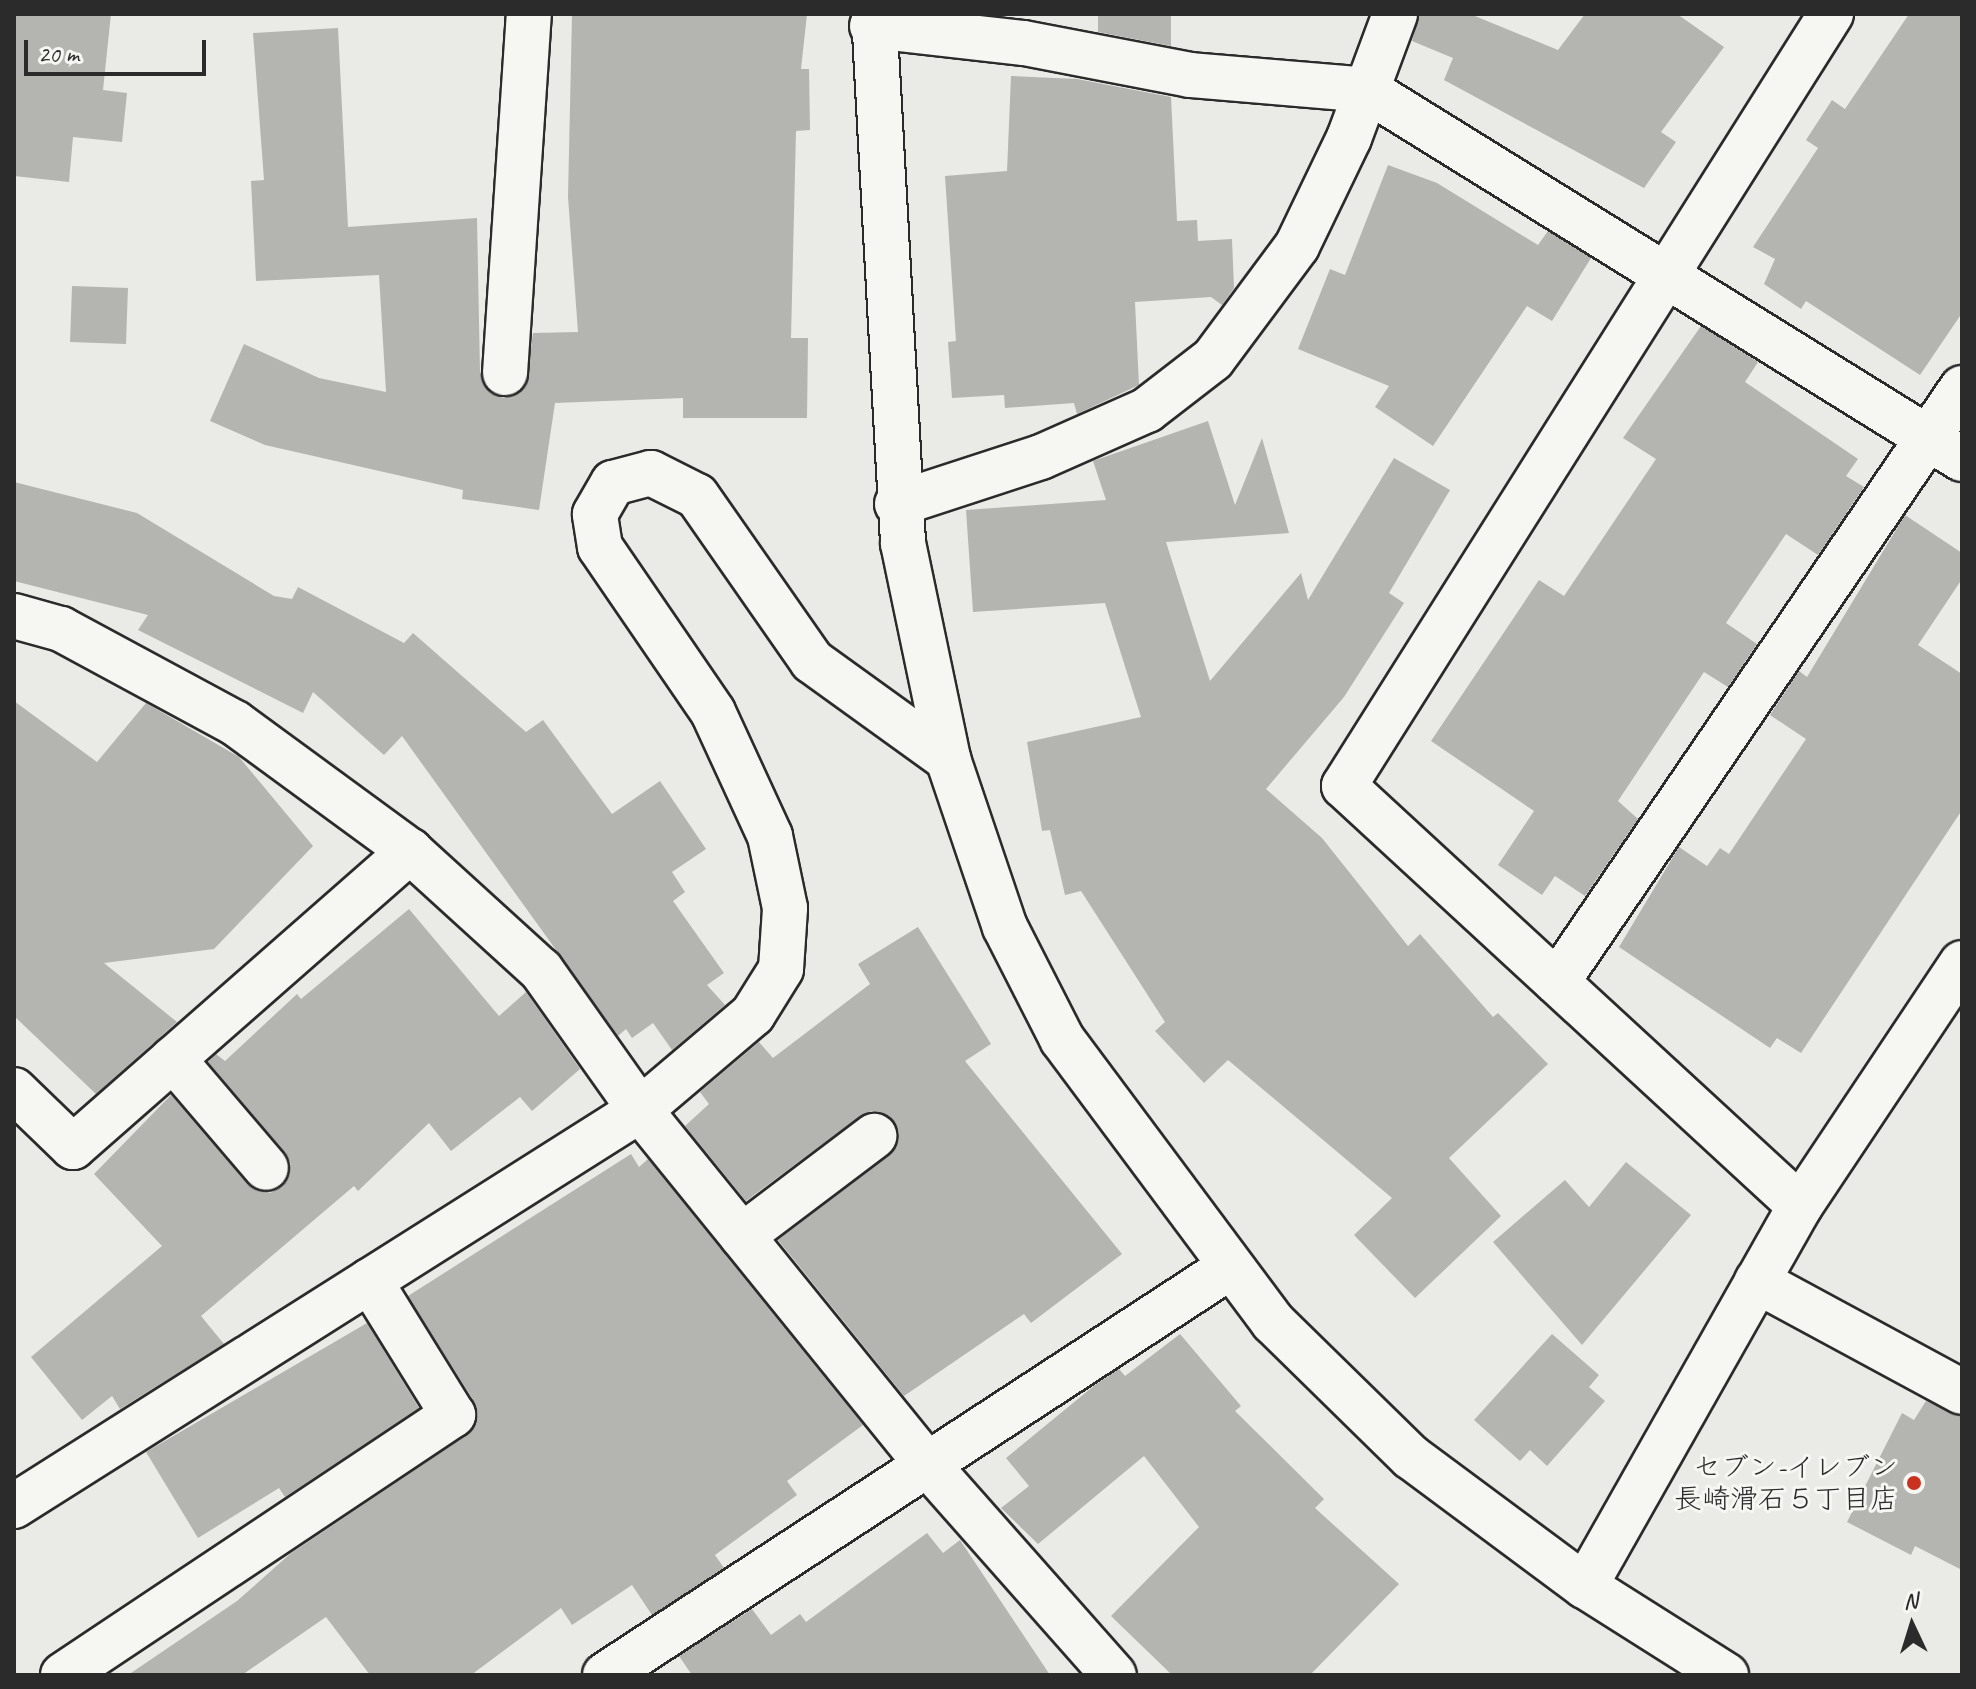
<!DOCTYPE html>
<html>
<head>
<meta charset="utf-8">
<style>
  body { margin:0 }
  #map { position:relative; width:1976px; height:1689px; overflow:hidden; background:#eaeae6; font-family:Caveat,"Klee One",sans-serif }
  div>[style] { position:absolute }
  .building>* { inset:0; background:#b4b4b1; transform-origin:0 0 }
  .roads { filter:drop-shadow(2px 0 #2b2b2b) drop-shadow(-2px 0 #2b2b2b) drop-shadow(0 2px #2b2b2b) drop-shadow(0 -2px #2b2b2b) }
  .minor>* { height:44px; margin:-22px; padding:0 22px; transform-origin:22px; border-radius:22px; background:#f6f6f2 }
  .dots>* { width:22px; height:22px; translate:-50% -50%; box-sizing:border-box; border:4px solid #f6f6f2; border-radius:50% }
  span { translate:-50% -50%; white-space:nowrap; text-align:center; line-height:1.15; -webkit-text-stroke:6px #f6f6f2; paint-order:stroke }
  .poi-label { font-size:28px; color:#2b2b2b }
  .right { translate:-100% -50%; text-align:right }
  .frame { position:absolute; inset:0; border:16px solid #2b2b2b; pointer-events:none }
  .north { position:absolute; left:1872px; top:1585px; width:80px; height:80px; -webkit-text-stroke:6px #f6f6f2; paint-order:stroke; rotate:356deg; font-size:22px; font-weight:700; line-height:32px; text-align:center; color:#2b2b2b }
  .north::after { content:''; display:block; margin:auto; width:28px; height:36px; background:#2b2b2b; clip-path:polygon(50% 0,100% 100%,50% 72%,0 100%) }
  .scale { position:absolute; left:24px; top:40px; width:182px; height:36px; box-sizing:border-box; border:4px solid #2b2b2b; border-top:0; padding-left:10px; font-size:24px; line-height:28px; white-space:nowrap; color:#2b2b2b; -webkit-text-stroke:6px #f6f6f2; paint-order:stroke }
</style>
</head>
<body>
<div id="map">
  <div class="building">
    <i style="clip-path:polygon(14px 14px,111px 14px,103px 90px,127px 93px,122px 142px,73px 137px,69px 182px,14px 176px)"></i>
    <i style="clip-path:polygon(572px 14px,807px 14px,801px 69px,809px 69px,810px 130px,796px 131px,791px 338px,808px 338px,807px 418px,683px 418px,683px 398px,555px 403px,539px 510px,462px 499px,463px 490px,265px 445px,210px 421px,244px 344px,319px 378px,386px 392px,379px 275px,256px 281px,251px 181px,264px 180px,253px 33px,338px 28px,348px 227px,477px 218px,480px 372px,490px 393px,504px 398px,526px 386px,533px 333px,578px 332px,568px 197px)"></i>
    <i style="clip-path:polygon(1098px 14px,1171px 14px,1171px 46px,1098px 32px)"></i>
    <i style="clip-path:polygon(1419px 14px,1470px 14px,1558px 50px,1585px 14px,1677px 14px,1724px 47px,1661px 132px,1676px 142px,1644px 188px,1444px 80px,1453px 58px,1412px 41px)"></i>
    <i style="clip-path:polygon(1909px 14px,1962px 14px,1962px 313px,1920px 375px,1806px 301px,1801px 309px,1764px 284px,1775px 259px,1753px 247px,1818px 148px,1806px 140px,1832px 100px,1845px 109px)"></i>
    <i style="clip-path:polygon(1011px 76px,1077px 79px,1171px 97px,1177px 221px,1197px 220px,1198px 241px,1232px 239px,1234px 288px,1222px 305px,1211px 297px,1135px 302px,1139px 385px,1077px 414px,1074px 403px,1005px 408px,1004px 395px,952px 398px,948px 342px,956px 341px,945px 176px,1007px 171px)"></i>
    <i style="clip-path:polygon(1388px 165px,1437px 183px,1538px 245px,1548px 231px,1591px 258px,1552px 321px,1527px 306px,1433px 446px,1375px 407px,1389px 386px,1298px 349px,1330px 269px,1345px 275px)"></i>
    <i style="left:72px;top:286px;width:56px;height:56px;rotate:2deg"></i>
    <i style="clip-path:polygon(1701px 326px,1758px 362px,1745px 382px,1858px 459px,1846px 476px,1864px 487px,1818px 555px,1786px 534px,1726px 623px,1757px 644px,1728px 687px,1704px 672px,1618px 801px,1638px 819px,1585px 896px,1555px 876px,1542px 895px,1498px 865px,1534px 811px,1431px 741px,1539px 580px,1564px 596px,1656px 459px,1623px 438px)"></i>
    <i style="clip-path:polygon(1208px 421px,1235px 505px,1262px 438px,1289px 533px,1166px 542px,1210px 681px,1301px 573px,1308px 600px,1394px 458px,1450px 490px,1389px 593px,1404px 603px,1344px 697px,1266px 789px,1322px 838px,1408px 946px,1420px 934px,1493px 1017px,1498px 1013px,1548px 1064px,1449px 1158px,1501px 1216px,1415px 1298px,1354px 1235px,1392px 1198px,1228px 1060px,1204px 1083px,1155px 1031px,1165px 1022px,1081px 891px,1065px 895px,1050px 830px,1042px 831px,1027px 742px,1141px 717px,1105px 603px,973px 612px,966px 510px,1106px 500px,1093px 461px)"></i>
    <i style="clip-path:polygon(14px 482px,137px 513px,274px 596px,292px 599px,298px 587px,404px 643px,413px 633px,526px 732px,543px 720px,612px 814px,660px 781px,706px 849px,672px 872px,685px 892px,673px 901px,724px 973px,707px 985px,725px 1005px,672px 1050px,653px 1023px,632px 1038px,626px 1029px,618px 1036px,402px 736px,384px 755px,313px 692px,303px 713px,138px 630px,148px 615px,14px 581px)"></i>
    <i style="clip-path:polygon(1905px 515px,1962px 553px,1962px 579px,1918px 645px,1962px 674px,1962px 810px,1801px 1053px,1777px 1038px,1770px 1048px,1619px 947px,1679px 847px,1707px 866px,1720px 848px,1729px 854px,1806px 739px,1770px 715px,1799px 671px,1807px 677px)"></i>
    <i style="clip-path:polygon(14px 701px,97px 762px,146px 703px,239px 757px,313px 846px,214px 949px,104px 963px,177px 1022px,96px 1094px,14px 1016px)"></i>
    <i style="clip-path:polygon(409px 909px,499px 1016px,526px 992px,580px 1069px,532px 1111px,520px 1097px,451px 1151px,429px 1123px,358px 1191px,354px 1186px,201px 1316px,224px 1344px,120px 1409px,112px 1396px,82px 1420px,31px 1357px,162px 1246px,94px 1174px,171px 1095px,248px 1185px,270px 1193px,283px 1186px,291px 1164px,285px 1152px,208px 1062px,216px 1054px,225px 1061px,297px 994px,301px 999px)"></i>
    <i style="clip-path:polygon(918px 927px,991px 1044px,965px 1061px,1122px 1254px,1031px 1323px,1024px 1314px,904px 1396px,778px 1240px,890px 1155px,899px 1134px,893px 1120px,872px 1111px,860px 1116px,746px 1201px,685px 1126px,709px 1104px,700px 1092px,759px 1042px,773px 1058px,870px 984px,858px 964px)"></i>
    <i style="clip-path:polygon(631px 1154px,639px 1167px,648px 1159px,863px 1425px,787px 1481px,797px 1495px,715px 1555px,724px 1568px,652px 1615px,632px 1585px,572px 1625px,561px 1608px,471px 1675px,370px 1675px,326px 1617px,242px 1675px,128px 1675px,237px 1601px,290px 1554px,467px 1435px,478px 1415px,475px 1403px,408px 1296px)"></i>
    <i style="clip-path:polygon(1626px 1162px,1691px 1215px,1582px 1345px,1493px 1242px,1565px 1180px,1589px 1207px)"></i>
    <i style="clip-path:polygon(367px 1323px,419px 1408px,285px 1497px,279px 1488px,198px 1538px,146px 1452px)"></i>
    <i style="clip-path:polygon(1180px 1334px,1241px 1406px,1235px 1411px,1324px 1499px,1315px 1508px,1399px 1584px,1310px 1675px,1172px 1675px,1111px 1616px,1199px 1527px,1144px 1456px,1038px 1544px,1001px 1508px,1029px 1486px,1006px 1458px,1095px 1385px,1119px 1369px,1125px 1376px)"></i>
    <i style="clip-path:polygon(1552px 1334px,1599px 1375px,1589px 1387px,1605px 1401px,1547px 1466px,1530px 1450px,1520px 1461px,1474px 1420px)"></i>
    <i style="clip-path:polygon(1926px 1401px,1962px 1417px,1962px 1570px,1915px 1546px,1911px 1555px,1847px 1522px,1902px 1413px,1914px 1420px)"></i>
    <i style="clip-path:polygon(927px 1533px,943px 1553px,960px 1540px,1050px 1675px,692px 1675px,679px 1656px,752px 1609px,771px 1635px,800px 1614px,806px 1622px)"></i>
  </div>
  <div class="roads">
    <div class="minor">
      <i style="left:874px;top:14px;width:530px;rotate:86.86deg"></i>
      <i style="left:903px;top:543px;width:221px;rotate:78.2deg"></i>
      <i style="left:948px;top:759px;width:177px;rotate:71.3deg"></i>
      <i style="left:1005px;top:927px;width:126px;rotate:63deg"></i>
      <i style="left:1062px;top:1039px;width:353px;rotate:53.3deg"></i>
      <i style="left:1273px;top:1322px;width:193px;rotate:44.4deg"></i>
      <i style="left:1411px;top:1457px;width:217px;rotate:36.6deg"></i>
      <i style="left:1585px;top:1586px;width:167px;rotate:32.3deg"></i>
      <i style="left:872px;top:26px;width:153px;rotate:6.4deg"></i>
      <i style="left:1024px;top:43px;width:169px;rotate:10.9deg"></i>
      <i style="left:1190px;top:75px;width:178px;rotate:4.8deg"></i>
      <i style="left:1367px;top:90px;width:700px;rotate:31.81deg"></i>
      <i style="left:505px;top:373px;width:360px;rotate:-86.2deg"></i>
      <i style="left:897px;top:504px;width:151px;rotate:-18.1deg"></i>
      <i style="left:1041px;top:457px;width:116px;rotate:-23.9deg"></i>
      <i style="left:1147px;top:410px;width:83px;rotate:-37.7deg"></i>
      <i style="left:1213px;top:359px;width:141px;rotate:-53.4deg"></i>
      <i style="left:1297px;top:246px;width:120px;rotate:-64.3deg"></i>
      <i style="left:1349px;top:138px;width:132px;rotate:-69.6deg"></i>
      <i style="left:14px;top:616px;width:49px;rotate:15.5deg"></i>
      <i style="left:61px;top:629px;width:198px;rotate:28.4deg"></i>
      <i style="left:235px;top:723px;width:217px;rotate:36.2deg"></i>
      <i style="left:410px;top:851px;width:177px;rotate:42.3deg"></i>
      <i style="left:541px;top:970px;width:171px;rotate:54.7deg"></i>
      <i style="left:640px;top:1110px;width:456px;rotate:51deg"></i>
      <i style="left:927px;top:1464px;width:282px;rotate:48.5deg"></i>
      <i style="left:1557px;top:982px;width:719px;rotate:-55.71deg"></i>
      <i style="left:173px;top:1059px;width:143px;rotate:49.5deg"></i>
      <i style="left:14px;top:1090px;width:82px;rotate:44deg"></i>
      <i style="left:73px;top:1147px;width:449px;rotate:-41.3deg"></i>
      <i style="left:1800px;top:1206px;width:620px;rotate:-137.35deg"></i>
      <i style="left:1344px;top:786px;width:913px;rotate:-57.76deg"></i>
      <i style="left:742px;top:1236px;width:166px;rotate:-37.1deg"></i>
      <i style="left:1757px;top:1281px;width:233px;rotate:28.4deg"></i>
      <i style="left:14px;top:1506px;width:741px;rotate:-32.32deg"></i>
      <i style="left:640px;top:1110px;width:148px;rotate:-40.3deg"></i>
      <i style="left:753px;top:1014px;width:53px;rotate:-58.1deg"></i>
      <i style="left:781px;top:969px;width:61px;rotate:-86.2deg"></i>
      <i style="left:785px;top:908px;width:74px;rotate:-101.8deg"></i>
      <i style="left:770px;top:836px;width:136px;rotate:-114.7deg"></i>
      <i style="left:713px;top:712px;width:200px;rotate:-124.4deg"></i>
      <i style="left:600px;top:547px;width:33px;rotate:-99deg"></i>
      <i style="left:595px;top:514px;width:36px;rotate:-60deg"></i>
      <i style="left:613px;top:483px;width:39px;rotate:-15deg"></i>
      <i style="left:651px;top:473px;width:51px;rotate:26.6deg"></i>
      <i style="left:697px;top:496px;width:201px;rotate:55.1deg"></i>
      <i style="left:812px;top:661px;width:168px;rotate:35.8deg"></i>
      <i style="left:1585px;top:1586px;width:437px;rotate:-60.5deg"></i>
      <i style="left:1800px;top:1206px;width:292px;rotate:-56.3deg"></i>
      <i style="left:63px;top:1675px;width:469px;rotate:-33.7deg"></i>
      <i style="left:453px;top:1415px;width:158px;rotate:-121.8deg"></i>
      <i style="left:605px;top:1675px;width:746px;rotate:-33.14deg"></i>
    </div>
  </div>
  <div class="dots">
    <i style="left:1914px;top:1483px;background:#c8321e"></i>
  </div>
  <div class="poi-label">
    <span class="right" style="left:1898px;top:1483px">セブン-イレブン<br>長崎滑石５丁目店</span>
  </div>
  <div class="frame"></div>
  <div class="north">N</div>
  <div class="scale">20 m</div>
</div>
</body>
</html>
